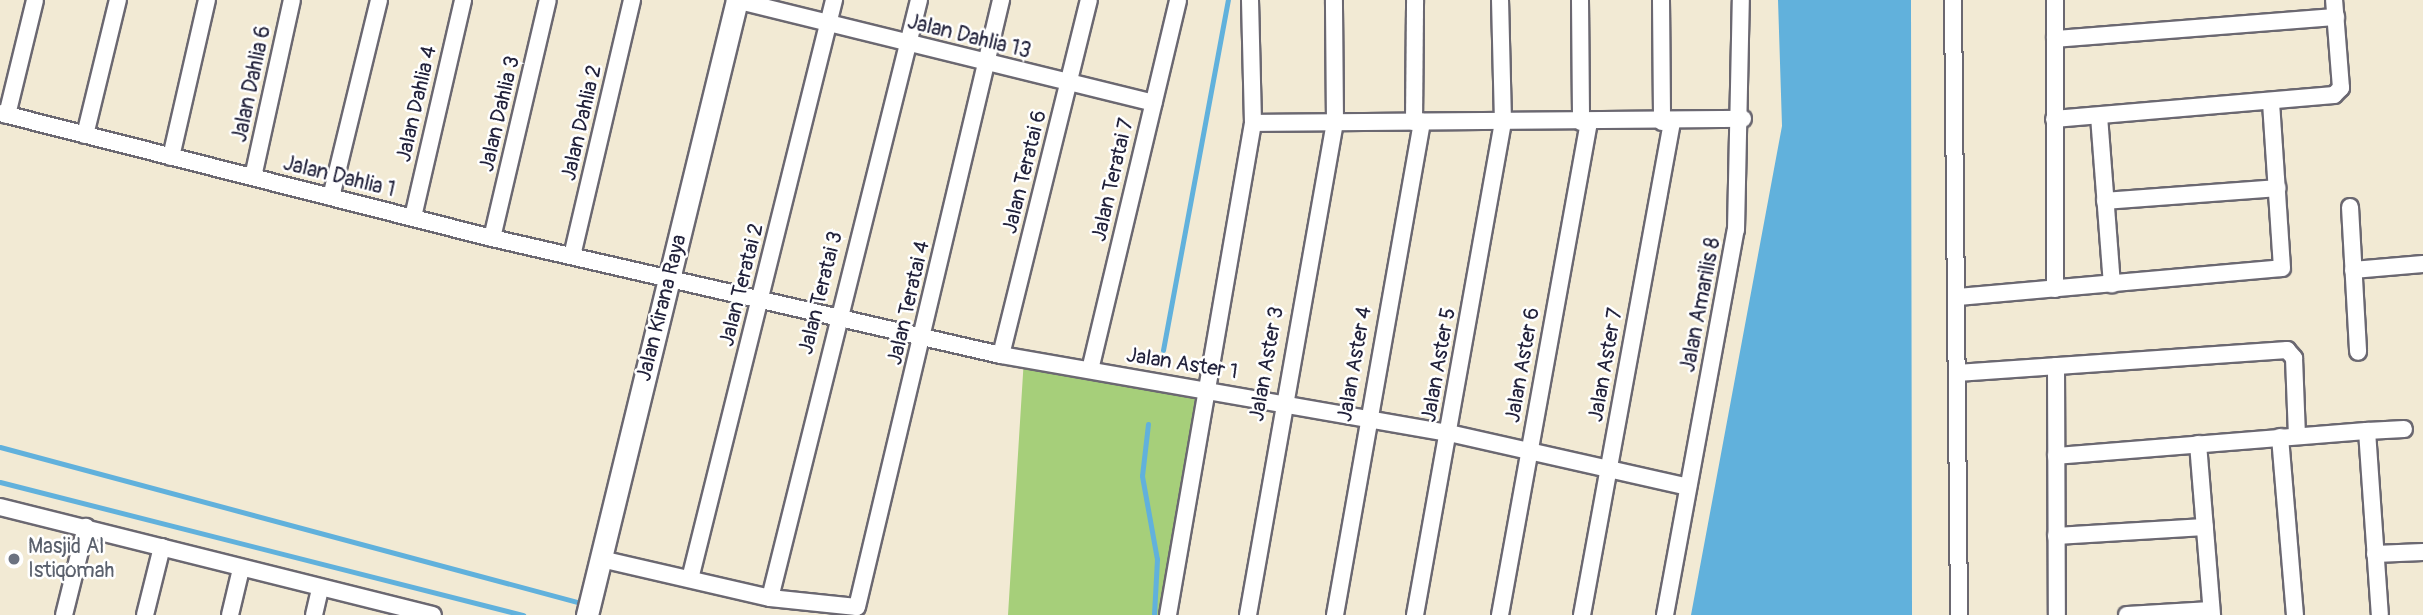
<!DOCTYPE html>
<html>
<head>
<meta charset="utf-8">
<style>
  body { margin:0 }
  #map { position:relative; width:2423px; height:615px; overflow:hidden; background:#f2ead4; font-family:Pangolin,sans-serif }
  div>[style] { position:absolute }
  .green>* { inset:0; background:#a6cf7a }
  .water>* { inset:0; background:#61b1dc }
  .stream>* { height:5px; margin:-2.5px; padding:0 2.5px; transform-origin:2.5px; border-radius:2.5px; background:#61b1dc }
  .roads { filter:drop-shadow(2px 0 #6b6871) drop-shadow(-2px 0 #6b6871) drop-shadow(0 2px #6b6871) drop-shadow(0 -2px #6b6871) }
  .street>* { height:16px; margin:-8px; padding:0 8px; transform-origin:8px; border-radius:8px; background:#fff }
  .secondary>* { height:21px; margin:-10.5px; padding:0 10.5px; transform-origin:10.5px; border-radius:10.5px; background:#fff }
  .dots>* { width:19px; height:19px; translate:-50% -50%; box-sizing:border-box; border:4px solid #fff; border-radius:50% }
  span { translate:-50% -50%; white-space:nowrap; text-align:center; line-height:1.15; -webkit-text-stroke:5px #fff; paint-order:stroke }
  .street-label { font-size:21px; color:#22223b }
  .worship-label { font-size:21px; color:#5b616d }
  .left { translate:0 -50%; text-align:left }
</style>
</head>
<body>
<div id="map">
  <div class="green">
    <i style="clip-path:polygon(1024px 358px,1203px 388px,1169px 615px,1008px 615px)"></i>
  </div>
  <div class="water">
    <i style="clip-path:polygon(1778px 0,1911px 0,1912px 615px,1691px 615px,1782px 126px)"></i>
  </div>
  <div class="stream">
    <i style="left:1163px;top:350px;width:356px;rotate:-79.5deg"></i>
    <i style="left:1148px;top:424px;width:52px;rotate:96.6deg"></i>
    <i style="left:1142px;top:476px;width:84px;rotate:79.8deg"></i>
    <i style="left:1157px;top:559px;width:56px;rotate:93.1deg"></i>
    <i style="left:0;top:447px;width:602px;rotate:15.03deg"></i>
    <i style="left:0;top:482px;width:540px;rotate:14.27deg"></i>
  </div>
  <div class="roads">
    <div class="street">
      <i style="left:735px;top:0;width:431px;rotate:13.8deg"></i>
      <i style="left:1580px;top:0;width:122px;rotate:89.5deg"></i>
      <i style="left:1661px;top:0;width:122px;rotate:89.5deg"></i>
      <i style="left:1953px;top:0;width:615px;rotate:89.44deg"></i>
      <i style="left:2055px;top:0;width:289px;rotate:90deg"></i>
      <i style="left:2055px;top:39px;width:282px;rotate:-4.5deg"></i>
      <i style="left:0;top:113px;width:508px;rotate:14.26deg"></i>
      <i style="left:492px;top:238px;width:522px;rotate:12.95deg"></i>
      <i style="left:1001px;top:355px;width:455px;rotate:9.9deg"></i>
      <i style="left:1449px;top:433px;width:245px;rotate:12.7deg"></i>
      <i style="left:7px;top:115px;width:118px;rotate:-76.3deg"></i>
      <i style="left:2099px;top:116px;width:169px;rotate:85.6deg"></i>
      <i style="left:2054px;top:119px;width:281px;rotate:-4.9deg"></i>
      <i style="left:2334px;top:95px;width:10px;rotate:-45deg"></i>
      <i style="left:2341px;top:88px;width:88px;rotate:-94.5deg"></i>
      <i style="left:1414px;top:122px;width:122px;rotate:-89.5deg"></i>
      <i style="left:1253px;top:123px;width:490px;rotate:-0.5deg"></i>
      <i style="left:85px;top:135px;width:139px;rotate:-76.3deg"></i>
      <i style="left:171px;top:157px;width:161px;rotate:-77.1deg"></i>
      <i style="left:253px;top:177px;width:181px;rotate:-77.6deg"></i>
      <i style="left:331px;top:197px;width:203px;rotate:-76.3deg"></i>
      <i style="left:2105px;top:201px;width:173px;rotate:-4.3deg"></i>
      <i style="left:2350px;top:207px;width:145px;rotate:86.8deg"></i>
      <i style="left:413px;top:217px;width:223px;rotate:-77deg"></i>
      <i style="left:492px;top:238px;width:244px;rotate:-76.8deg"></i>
      <i style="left:572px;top:256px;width:263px;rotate:-76.8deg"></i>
      <i style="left:2353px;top:270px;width:70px;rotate:-4.9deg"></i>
      <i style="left:1958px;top:297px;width:325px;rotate:-5.1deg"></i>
      <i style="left:2282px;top:268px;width:166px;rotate:-93.8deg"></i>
      <i style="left:1001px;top:355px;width:366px;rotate:-76.1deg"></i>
      <i style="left:2056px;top:366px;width:249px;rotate:89.8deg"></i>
      <i style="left:1090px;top:370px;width:380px;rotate:-76.6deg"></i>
      <i style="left:1957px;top:373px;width:331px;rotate:-4deg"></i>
      <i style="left:2287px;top:350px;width:11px;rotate:49deg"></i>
      <i style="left:2294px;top:358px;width:78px;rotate:87.8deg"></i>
      <i style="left:2367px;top:431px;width:37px;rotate:-3deg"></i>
      <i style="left:2280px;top:437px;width:179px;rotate:85.2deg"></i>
      <i style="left:2198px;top:444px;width:172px;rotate:85.3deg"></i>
      <i style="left:2056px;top:456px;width:312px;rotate:-4.6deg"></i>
      <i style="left:2367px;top:431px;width:184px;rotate:86deg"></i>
      <i style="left:0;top:507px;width:446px;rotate:14deg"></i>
      <i style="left:2056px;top:536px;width:149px;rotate:-3.5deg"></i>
      <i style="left:2375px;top:554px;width:48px;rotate:-2.4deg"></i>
      <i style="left:601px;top:559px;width:173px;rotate:13deg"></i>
      <i style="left:770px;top:598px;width:87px;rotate:5.9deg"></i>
      <i style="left:857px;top:607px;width:624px;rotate:-76.65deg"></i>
      <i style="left:690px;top:579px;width:597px;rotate:-76.03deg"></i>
      <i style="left:770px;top:598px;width:616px;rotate:-76.01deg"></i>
      <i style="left:64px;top:615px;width:91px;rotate:-76deg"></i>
      <i style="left:145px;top:615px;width:70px;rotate:-76deg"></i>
      <i style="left:230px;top:615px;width:47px;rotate:-76.6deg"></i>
      <i style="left:314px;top:615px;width:27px;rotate:-77deg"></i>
      <i style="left:1168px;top:615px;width:499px;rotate:-80.2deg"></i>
      <i style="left:1253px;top:123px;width:123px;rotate:-91.4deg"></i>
      <i style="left:1248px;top:615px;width:501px;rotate:-79.99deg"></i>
      <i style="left:1335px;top:122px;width:122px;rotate:-90.5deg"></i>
      <i style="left:1335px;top:615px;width:501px;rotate:-79.99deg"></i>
      <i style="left:1415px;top:615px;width:501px;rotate:-79.88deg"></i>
      <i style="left:1503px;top:122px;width:122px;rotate:-91.4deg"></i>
      <i style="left:1500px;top:615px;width:501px;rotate:-79.77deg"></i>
      <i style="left:1582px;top:615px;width:501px;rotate:-79.65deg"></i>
      <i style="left:1665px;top:615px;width:391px;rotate:-79.6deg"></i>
      <i style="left:1736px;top:230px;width:230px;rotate:-88.8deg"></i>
      <i style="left:2127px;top:615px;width:84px;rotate:-3.4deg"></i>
    </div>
    <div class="secondary">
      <i style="left:587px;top:615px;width:633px;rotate:-76.29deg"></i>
    </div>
  </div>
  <div class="dots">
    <i style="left:14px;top:559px;background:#6b7280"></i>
  </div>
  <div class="street-label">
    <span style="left:969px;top:37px;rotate:14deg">Jalan Dahlia 13</span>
    <span style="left:252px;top:84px;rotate:-78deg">Jalan Dahlia 6</span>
    <span style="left:417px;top:104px;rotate:-77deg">Jalan Dahlia 4</span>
    <span style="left:500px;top:114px;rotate:-77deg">Jalan Dahlia 3</span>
    <span style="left:582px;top:123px;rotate:-77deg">Jalan Dahlia 2</span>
    <span style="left:1025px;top:172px;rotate:-76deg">Jalan Teratai 6</span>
    <span style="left:339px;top:177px;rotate:14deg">Jalan Dahlia 1</span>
    <span style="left:1113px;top:180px;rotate:-77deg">Jalan Teratai 7</span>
    <span style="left:742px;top:285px;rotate:-76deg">Jalan Teratai 2</span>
    <span style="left:821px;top:293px;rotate:-76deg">Jalan Teratai 3</span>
    <span style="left:909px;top:303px;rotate:-77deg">Jalan Teratai 4</span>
    <span style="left:1701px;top:305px;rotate:-79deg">Jalan Amarilis 8</span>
    <span style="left:662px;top:308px;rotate:-76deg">Jalan Kirana Raya</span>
    <span style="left:1182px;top:364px;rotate:9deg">Jalan Aster 1</span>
    <span style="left:1267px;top:364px;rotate:-80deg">Jalan Aster 3</span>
    <span style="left:1355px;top:364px;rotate:-80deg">Jalan Aster 4</span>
    <span style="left:1439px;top:365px;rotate:-80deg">Jalan Aster 5</span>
    <span style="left:1523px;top:365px;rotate:-80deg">Jalan Aster 6</span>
    <span style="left:1606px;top:365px;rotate:-80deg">Jalan Aster 7</span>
  </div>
  <div class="worship-label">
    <span class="left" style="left:28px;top:559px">Masjid Al<br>Istiqomah</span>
  </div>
</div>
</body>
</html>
